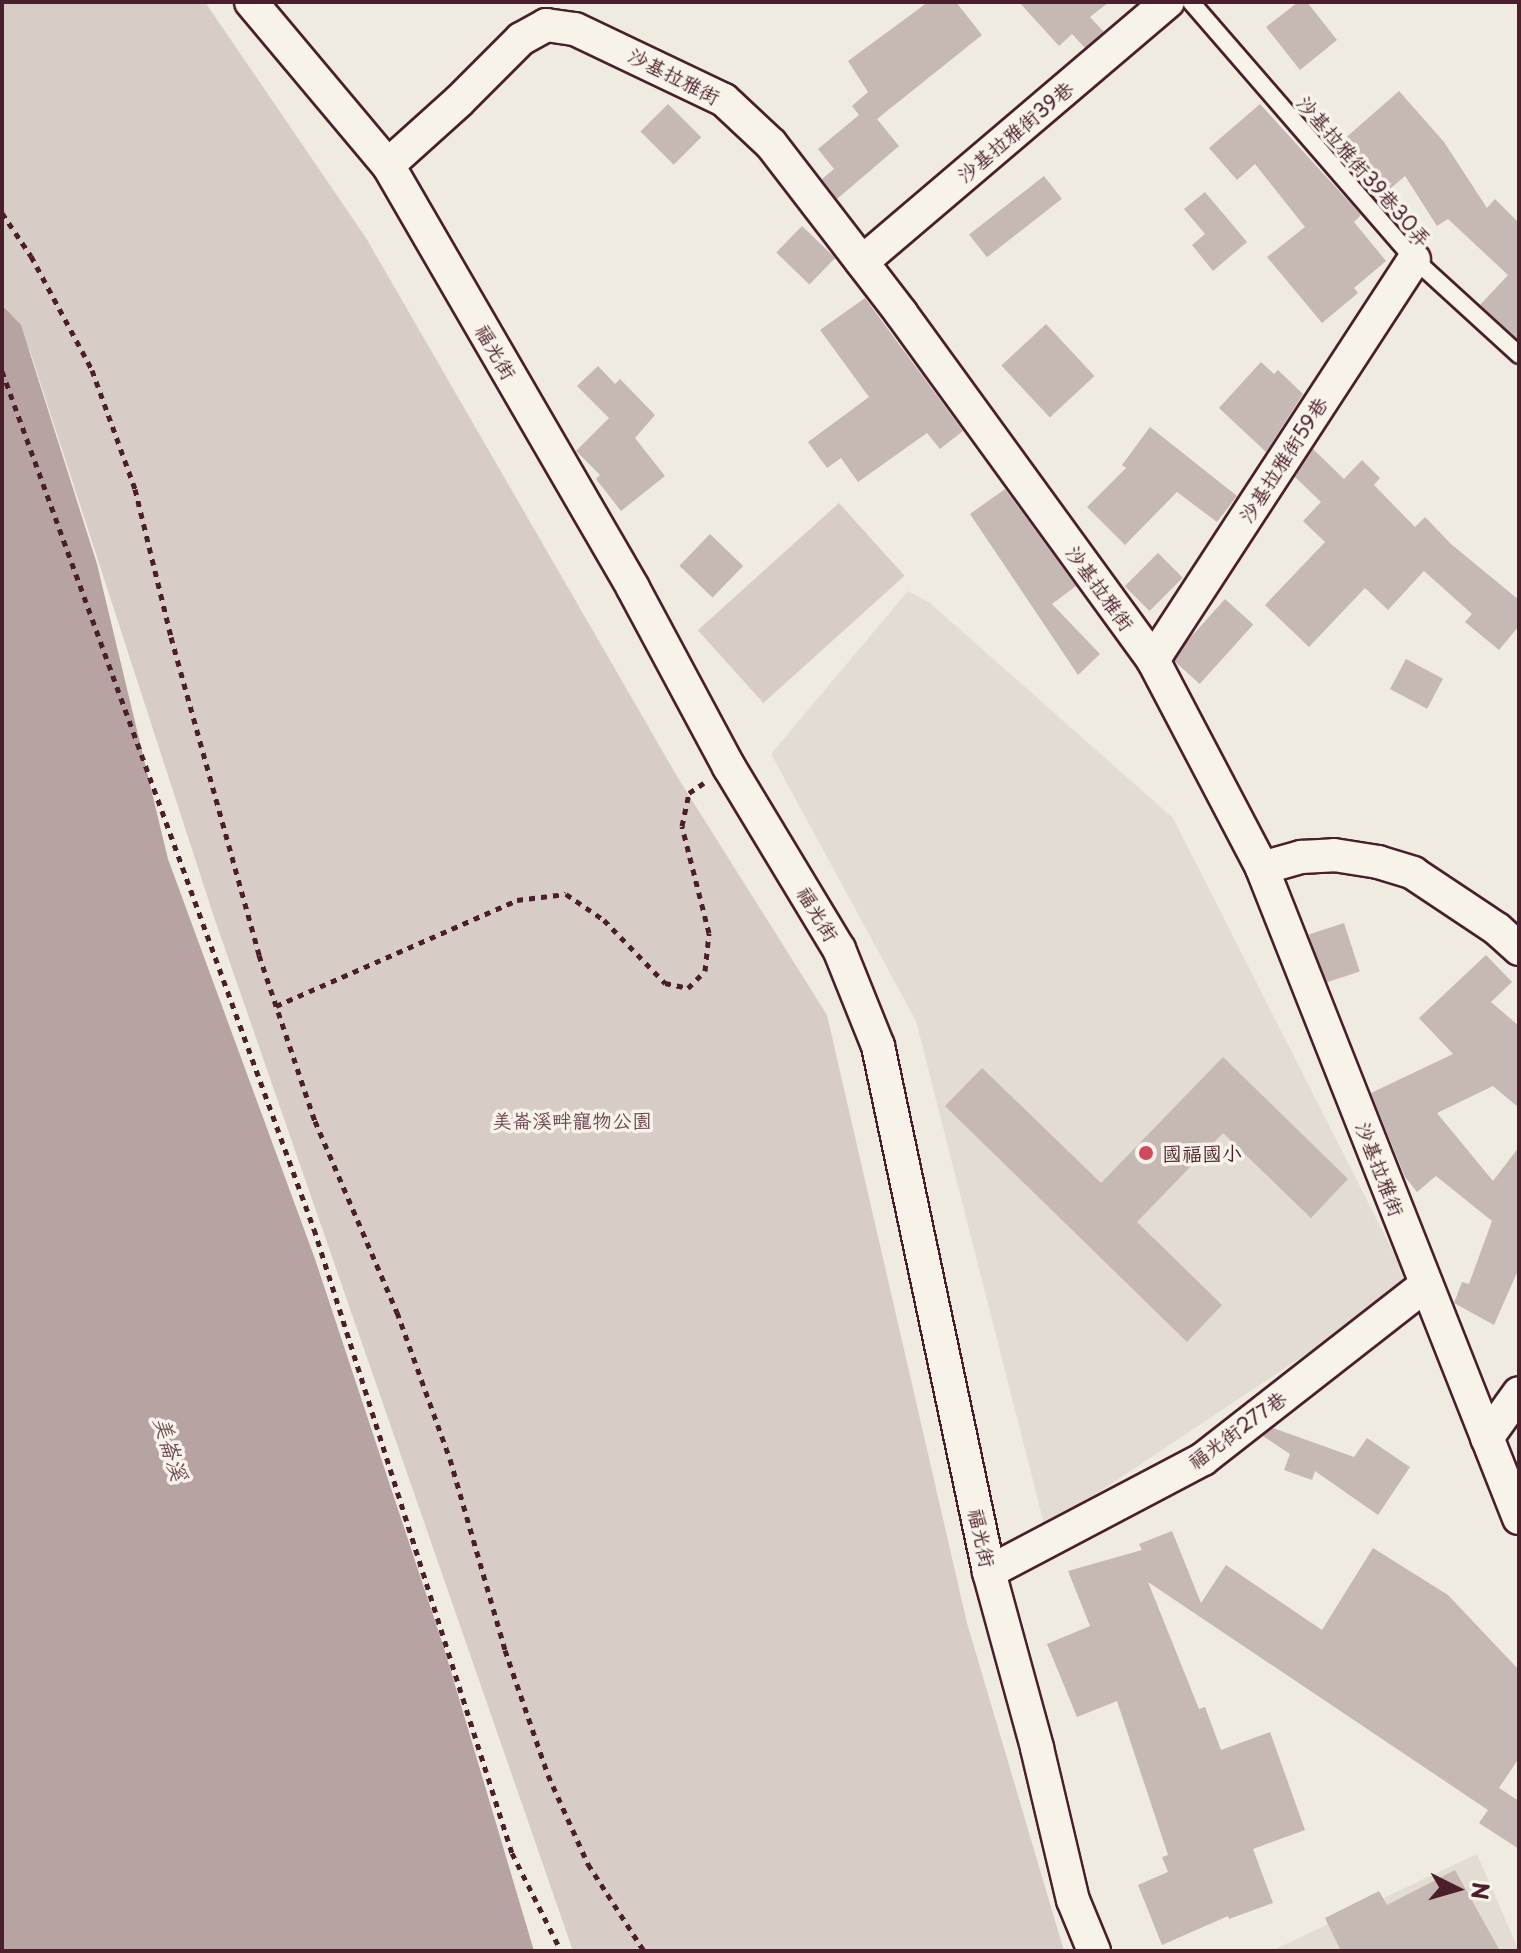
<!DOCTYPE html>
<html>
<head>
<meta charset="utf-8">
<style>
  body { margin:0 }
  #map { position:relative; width:1521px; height:1953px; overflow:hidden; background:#f0ebe0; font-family:"Playpen Sans","LXGW WenKai TC",sans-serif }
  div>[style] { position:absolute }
  .built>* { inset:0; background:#e3dcd2 }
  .green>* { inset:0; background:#d8cdc6; transform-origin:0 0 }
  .water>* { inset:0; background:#b7a4a2 }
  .building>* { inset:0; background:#c6b8b3; transform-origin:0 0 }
  .path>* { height:5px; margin-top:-2.5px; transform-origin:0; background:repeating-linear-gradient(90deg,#4a1f2b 0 6px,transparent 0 12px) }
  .roads { filter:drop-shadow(2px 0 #4a1f2b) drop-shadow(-2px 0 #4a1f2b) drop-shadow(0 2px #4a1f2b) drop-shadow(0 -2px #4a1f2b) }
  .service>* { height:16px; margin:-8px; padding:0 8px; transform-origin:8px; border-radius:8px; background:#f7f3e8 }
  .minor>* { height:32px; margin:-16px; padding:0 16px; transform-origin:16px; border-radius:16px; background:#f7f3e8 }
  .dots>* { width:22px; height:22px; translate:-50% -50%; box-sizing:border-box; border:4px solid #f7f3e8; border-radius:50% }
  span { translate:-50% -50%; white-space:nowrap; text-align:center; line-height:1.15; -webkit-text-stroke:7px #f7f3e8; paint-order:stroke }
  .street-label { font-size:20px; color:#4a1f2b }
  .park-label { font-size:20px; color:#6e4a52 }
  .poi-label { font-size:20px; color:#4a1f2b }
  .left { translate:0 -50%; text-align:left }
  .water-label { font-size:22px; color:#704e55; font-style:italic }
  .frame { position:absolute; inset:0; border:4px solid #4a1f2b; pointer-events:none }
  .north { position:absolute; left:1417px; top:1849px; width:80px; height:80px; -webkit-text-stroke:6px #f7f3e8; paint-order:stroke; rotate:95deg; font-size:22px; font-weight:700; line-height:32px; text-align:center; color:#4a1f2b }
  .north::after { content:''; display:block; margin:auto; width:28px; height:36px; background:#4a1f2b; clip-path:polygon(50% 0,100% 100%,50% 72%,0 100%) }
</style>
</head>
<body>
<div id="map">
  <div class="built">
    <i style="clip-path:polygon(908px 591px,930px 603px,1173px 818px,1410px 1285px,1045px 1528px,916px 1021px,771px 754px)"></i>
    <i style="clip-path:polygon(1477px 1854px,1519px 1951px,1271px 1951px)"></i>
  </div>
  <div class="green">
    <i style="clip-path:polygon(2px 2px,205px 2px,366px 238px,678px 778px,827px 1015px,967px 1623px,1064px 1951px,573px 1951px,214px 917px,30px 351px,2px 302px)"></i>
    <i style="left:839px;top:503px;width:98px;height:190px;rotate:48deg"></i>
  </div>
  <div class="water">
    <i style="clip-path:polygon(2px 305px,21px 325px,97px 564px,168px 859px,315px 1259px,444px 1648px,534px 1951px,2px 1951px)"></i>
  </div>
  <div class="building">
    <i style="clip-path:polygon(928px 2px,956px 2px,982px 35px,877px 119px,899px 146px,837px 199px,822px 179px,834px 169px,818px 149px,859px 115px,852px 106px,868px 92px,848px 61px)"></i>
    <i style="clip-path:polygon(1019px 2px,1109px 2px,1090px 17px,1104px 32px,1085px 48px,1072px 34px,1059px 46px)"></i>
    <i style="clip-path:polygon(1298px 2px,1307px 2px,1337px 40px,1300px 70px,1266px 27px)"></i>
    <i style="clip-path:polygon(1399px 91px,1444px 142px,1487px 208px,1495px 199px,1519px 223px,1519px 340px,1480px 305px,1508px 275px,1448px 219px,1437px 226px,1405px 176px,1377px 200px,1333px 149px)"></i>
    <i style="left:668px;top:104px;width:47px;height:39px;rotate:45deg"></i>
    <i style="clip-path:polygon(1260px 104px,1361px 215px,1354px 222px,1386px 261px,1354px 288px,1358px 293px,1322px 323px,1267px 257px,1305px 227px,1255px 164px,1237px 180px,1209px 148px)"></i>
    <i style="left:1044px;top:176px;width:29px;height:95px;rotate:52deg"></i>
    <i style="clip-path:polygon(1205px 192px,1247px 242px,1213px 271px,1192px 245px,1205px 234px,1184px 209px)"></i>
    <i style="left:802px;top:226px;width:46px;height:37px;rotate:44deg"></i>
    <i style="clip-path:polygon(865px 298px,963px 431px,940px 449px,927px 433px,858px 482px,841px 458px,827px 468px,808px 442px,869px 397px,820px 330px)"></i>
    <i style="left:1046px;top:324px;width:71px;height:61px;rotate:47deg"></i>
    <i style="clip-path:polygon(1261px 362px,1274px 374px,1278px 370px,1303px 394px,1266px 452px,1219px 408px)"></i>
    <i style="clip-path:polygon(598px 366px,615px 384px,620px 379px,655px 415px,635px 438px,665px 476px,621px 511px,596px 479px,600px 475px,576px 451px,609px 418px,577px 386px)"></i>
    <i style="clip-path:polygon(1150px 427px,1237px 496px,1217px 522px,1177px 492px,1125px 545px,1087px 507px,1126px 468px,1122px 465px)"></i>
    <i style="clip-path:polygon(1313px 449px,1344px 479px,1362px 460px,1380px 478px,1374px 485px,1415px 527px,1425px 517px,1451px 544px,1519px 600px,1519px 626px,1499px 650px,1465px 622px,1472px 614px,1424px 571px,1388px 610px,1365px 588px,1309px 647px,1265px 605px,1325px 542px,1303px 521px,1321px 502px,1295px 477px)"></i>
    <i style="clip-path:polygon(1005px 489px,1076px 586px,1052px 604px,1100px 654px,1078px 675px,970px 514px)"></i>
    <i style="left:710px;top:534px;width:46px;height:44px;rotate:44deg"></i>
    <i style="left:1158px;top:553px;width:35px;height:47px;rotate:45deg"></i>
    <i style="left:1225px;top:599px;width:38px;height:80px;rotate:42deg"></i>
    <i style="left:1406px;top:659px;width:42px;height:34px;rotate:28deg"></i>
    <i style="left:1344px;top:923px;width:51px;height:37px;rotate:72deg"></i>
    <i style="clip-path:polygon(1486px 955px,1512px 982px,1491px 1002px,1519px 1026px,1519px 1108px,1493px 1086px,1437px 1113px,1493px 1181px,1519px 1147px,1519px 1268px,1494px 1325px,1454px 1303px,1462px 1282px,1469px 1284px,1492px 1221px,1436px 1176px,1417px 1192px,1405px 1177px,1371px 1093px,1453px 1054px,1419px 1018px)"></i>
    <i style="clip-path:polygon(1223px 1057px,1348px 1179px,1311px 1218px,1223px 1133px,1137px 1222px,1222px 1305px,1187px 1342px,945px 1106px,982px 1068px,1101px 1183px)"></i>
    <i style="clip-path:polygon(1273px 1428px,1354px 1457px,1367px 1438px,1410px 1467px,1378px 1515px,1315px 1471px,1312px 1480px,1284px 1470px,1290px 1454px,1263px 1436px)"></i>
    <i style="clip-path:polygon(1172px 1531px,1201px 1603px,1226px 1565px,1322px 1630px,1373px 1548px,1448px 1595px,1519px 1670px,1519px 1758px,1499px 1788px,1519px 1801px,1519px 1849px,1479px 1823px,1488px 1810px,1148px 1582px,1199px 1709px,1205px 1707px,1221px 1750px,1270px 1732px,1305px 1830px,1253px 1849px,1273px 1903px,1229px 1919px,1228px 1916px,1162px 1945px,1138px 1885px,1168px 1872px,1162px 1857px,1168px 1855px,1117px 1701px,1077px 1717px,1047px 1644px,1090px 1626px,1068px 1571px,1142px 1550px,1139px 1544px)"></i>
    <i style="clip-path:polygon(1455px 1870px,1500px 1951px,1341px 1951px,1325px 1918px,1379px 1891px,1387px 1905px)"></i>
  </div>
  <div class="path">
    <i style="left:2px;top:213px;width:52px;rotate:56deg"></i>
    <i style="left:31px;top:256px;width:129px;rotate:61.8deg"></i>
    <i style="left:92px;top:370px;width:127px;rotate:70.1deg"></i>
    <i style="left:135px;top:489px;width:152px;rotate:76.3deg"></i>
    <i style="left:171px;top:637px;width:330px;rotate:74.5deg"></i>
    <i style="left:259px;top:955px;width:175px;rotate:71.4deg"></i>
    <i style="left:315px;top:1121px;width:208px;rotate:66.8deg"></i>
    <i style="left:397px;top:1312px;width:156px;rotate:70.2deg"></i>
    <i style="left:450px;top:1459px;width:199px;rotate:73.9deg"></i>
    <i style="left:505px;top:1650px;width:132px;rotate:71deg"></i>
    <i style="left:548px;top:1775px;width:98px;rotate:65.8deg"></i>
    <i style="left:588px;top:1864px;width:103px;rotate:57.2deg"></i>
    <i style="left:2px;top:371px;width:913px;rotate:70.02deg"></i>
    <i style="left:314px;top:1229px;width:655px;rotate:72.4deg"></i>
    <i style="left:512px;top:1853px;width:110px;rotate:63.4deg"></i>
    <i style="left:276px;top:1006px;width:263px;rotate:-23.7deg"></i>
    <i style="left:517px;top:900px;width:49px;rotate:-7deg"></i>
    <i style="left:566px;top:894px;width:46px;rotate:34.4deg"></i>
    <i style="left:604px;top:920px;width:88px;rotate:45.9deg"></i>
    <i style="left:665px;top:983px;width:24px;rotate:12deg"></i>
    <i style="left:688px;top:988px;width:24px;rotate:-45deg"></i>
    <i style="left:705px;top:971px;width:38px;rotate:-84deg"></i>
    <i style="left:709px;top:933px;width:110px;rotate:-104.2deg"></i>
    <i style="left:682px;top:826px;width:34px;rotate:-78deg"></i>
    <i style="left:689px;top:793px;width:18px;rotate:-34deg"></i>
  </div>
  <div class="roads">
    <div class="service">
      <i style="left:1191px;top:2px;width:340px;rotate:49.1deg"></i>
      <i style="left:1414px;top:259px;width:142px;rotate:42.4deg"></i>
    </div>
    <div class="minor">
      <i style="left:251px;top:2px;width:213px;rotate:50deg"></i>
      <i style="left:388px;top:165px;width:489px;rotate:59.9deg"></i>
      <i style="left:633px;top:588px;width:203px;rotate:61.8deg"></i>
      <i style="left:729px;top:767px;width:213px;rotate:58.9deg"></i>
      <i style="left:839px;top:949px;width:105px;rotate:68.1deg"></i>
      <i style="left:878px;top:1046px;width:538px;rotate:78.08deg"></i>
      <i style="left:989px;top:1572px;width:182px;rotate:74.7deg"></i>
      <i style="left:1037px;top:1748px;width:156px;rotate:76.7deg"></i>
      <i style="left:1073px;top:1900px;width:55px;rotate:67.6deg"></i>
      <i style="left:388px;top:165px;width:96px;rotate:-42deg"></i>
      <i style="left:459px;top:101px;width:88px;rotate:-45deg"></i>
      <i style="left:521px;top:39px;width:29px;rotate:-29deg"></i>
      <i style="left:546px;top:25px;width:29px;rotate:8deg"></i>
      <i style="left:575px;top:29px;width:165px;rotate:25.5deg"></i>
      <i style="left:724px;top:100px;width:64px;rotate:43.1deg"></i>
      <i style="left:771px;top:144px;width:213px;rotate:52.4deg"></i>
      <i style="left:901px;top:313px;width:429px;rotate:54deg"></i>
      <i style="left:1153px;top:660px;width:235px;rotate:62.3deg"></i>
      <i style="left:1262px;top:868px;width:699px;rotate:68.43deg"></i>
      <i style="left:862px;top:262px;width:402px;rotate:-40.4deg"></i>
      <i style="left:1153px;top:660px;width:478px;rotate:-56.9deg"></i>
      <i style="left:1262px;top:868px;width:41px;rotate:-15.8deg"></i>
      <i style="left:1301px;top:857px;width:33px;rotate:-3deg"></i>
      <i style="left:1334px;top:855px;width:45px;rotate:9deg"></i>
      <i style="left:1378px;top:862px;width:37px;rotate:17deg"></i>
      <i style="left:1413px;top:873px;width:101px;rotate:33.7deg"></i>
      <i style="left:1497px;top:929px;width:30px;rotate:42deg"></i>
      <i style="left:1487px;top:1438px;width:55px;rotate:-54.6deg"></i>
      <i style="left:989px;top:1572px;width:242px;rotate:-27.8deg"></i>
      <i style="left:1203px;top:1459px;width:283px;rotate:-38deg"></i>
    </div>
  </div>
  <div class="dots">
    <i style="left:1146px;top:1153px;background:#d1495b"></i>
  </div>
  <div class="street-label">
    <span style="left:674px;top:76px;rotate:27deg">沙基拉雅街</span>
    <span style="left:1015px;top:132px;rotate:-40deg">沙基拉雅街39巷</span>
    <span style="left:1364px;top:171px;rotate:49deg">沙基拉雅街39巷30弄</span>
    <span style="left:496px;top:352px;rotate:60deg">福光街</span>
    <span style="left:1283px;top:460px;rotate:-57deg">沙基拉雅街59巷</span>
    <span style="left:1100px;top:588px;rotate:54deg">沙基拉雅街</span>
    <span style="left:818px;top:914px;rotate:59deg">福光街</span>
    <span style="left:1380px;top:1169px;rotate:69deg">沙基拉雅街</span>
    <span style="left:1237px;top:1430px;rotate:-36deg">福光街277巷</span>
    <span style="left:982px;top:1538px;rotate:78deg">福光街</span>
  </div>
  <div class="park-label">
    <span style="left:572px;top:1120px">美崙溪畔寵物公園</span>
  </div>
  <div class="poi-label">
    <span class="left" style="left:1162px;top:1153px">國福國小</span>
  </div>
  <div class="water-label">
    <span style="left:172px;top:1448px;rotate:73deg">美崙溪</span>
  </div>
  <div class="frame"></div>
  <div class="north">N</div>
</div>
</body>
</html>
